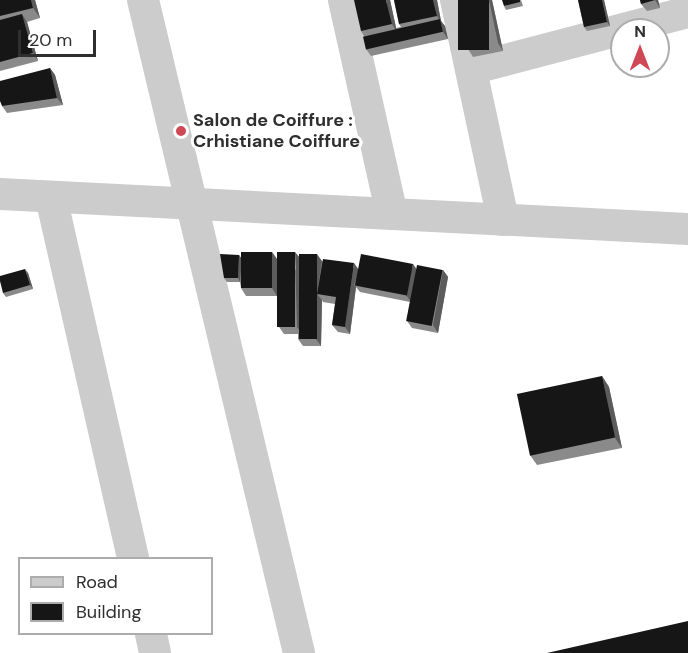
<!DOCTYPE html>
<html>
<head>
<meta charset="utf-8">
<style>
  body { margin:0 }
  #map { position:relative; width:688px; height:653px; overflow:hidden; background:#fff; font-family:"DM Sans",sans-serif }
  div>[style] { position:absolute }
  .minor>* { height:32px; margin:-16px; padding:0 16px; transform-origin:16px; border-radius:16px; background:#ccc }
  .wall>* { inset:0; background:#8a8a8a }
  .shaded-wall>* { inset:0; background:#5c5c5c }
  .building>* { inset:0; background:#161616; transform-origin:0 0 }
  .dots>* { width:16px; height:16px; translate:-50% -50%; box-sizing:border-box; border:3px solid #fff; border-radius:50% }
  span { translate:-50% -50%; white-space:nowrap; text-align:center; line-height:1.15; -webkit-text-stroke:6px #fff; paint-order:stroke }
  .poi-label { font-size:18px; color:#2f2f2f; font-weight:700 }
  .left { translate:0 -50%; text-align:left }
  .legend { position:absolute; left:18px; top:557px; width:195px; height:78px; box-sizing:border-box; background:#fff; border:2px solid #acacac; margin:0; padding:8px 10px; list-style:none; font-size:18px; color:#2f2f2f }
  .legend li { display:flex; align-items:center; gap:12px; height:30px }
  .legend b { width:30px; border:2px solid #acacac }
  .north { position:absolute; left:610px; top:18px; width:60px; height:60px; box-sizing:border-box; background:#fff; border:2px solid #acacac; border-radius:50%; rotate:0deg; font-size:16px; font-weight:700; line-height:24px; text-align:center; color:#2f2f2f }
  .north::after { content:''; display:block; margin:auto; width:21px; height:27px; background:#cf4856; clip-path:polygon(50% 0,100% 100%,50% 72%,0 100%) }
  .scale { position:absolute; left:18px; top:30px; width:78px; height:27px; box-sizing:border-box; border:3px solid #2f2f2f; border-top:0; padding-left:8px; font-size:18px; line-height:21px; white-space:nowrap; color:#2f2f2f; -webkit-text-stroke:4px #fff; paint-order:stroke }
</style>
</head>
<body>
<div id="map">
  <div class="minor">
    <i style="left:143px;top:0;width:671px;rotate:76.56deg"></i>
    <i style="left:344px;top:0;width:219px;rotate:77.4deg"></i>
    <i style="left:456px;top:0;width:225px;rotate:77.9deg"></i>
    <i style="left:471px;top:69px;width:224px;rotate:-14.7deg"></i>
    <i style="left:0;top:194px;width:689px;rotate:2.91deg"></i>
    <i style="left:51px;top:197px;width:370px;rotate:77.2deg"></i>
    <i style="left:151px;top:634px;width:19px;rotate:78deg"></i>
  </div>
  <div class="wall">
    <i style="clip-path:polygon(0 0,35px 0,40px 18px,27px 22px,38px 61px,0 71px)"></i>
    <i style="clip-path:polygon(390px 0,396px 28px,401px 27px,399px 24px,394px 0,437px 0,441px 21px,445px 26px,448px 39px,371px 56px,366px 49px,364px 36px,361px 31px)"></i>
    <i style="clip-path:polygon(458px 0,492px 0,503px 51px,473px 57px,468px 49px)"></i>
    <i style="clip-path:polygon(521px 0,523px 6px,506px 10px,504px 6px)"></i>
    <i style="clip-path:polygon(578px 0,604px 0,610px 26px,587px 31px,584px 27px)"></i>
    <i style="clip-path:polygon(640px 0,658px 0,660px 8px,647px 11px,641px 4px)"></i>
    <i style="clip-path:polygon(50px 68px,55px 75px,63px 105px,7px 113px,2px 106px)"></i>
    <i style="clip-path:polygon(272px 252px,277px 259px,277px 296px,246px 296px,241px 288px,240px 282px,227px 282px,224px 278px,239px 255px,241px 258px)"></i>
    <i style="clip-path:polygon(299px 257px,322px 261px,358px 269px,443px 270px,448px 277px,438px 333px,412px 328px,407px 321px,410px 302px,360px 292px,356px 287px,350px 334px,338px 332px,332px 325px,335px 304px,323px 302px,322px 300px,321px 346px,303px 346px,298px 339px,298px 334px,284px 334px,279px 327px)"></i>
    <i style="clip-path:polygon(28px 273px,33px 289px,6px 297px,3px 293px)"></i>
    <i style="clip-path:polygon(602px 376px,609px 387px,622px 448px,537px 465px,530px 455px)"></i>
  </div>
  <div class="shaded-wall">
    <i style="clip-path:polygon(31px 0,35px 0,40px 18px,33px 8px)"></i>
    <i style="clip-path:polygon(386px 0,390px 0,397px 32px,392px 24px)"></i>
    <i style="clip-path:polygon(433px 0,437px 0,441px 21px,445px 26px,448px 39px,443px 32px,440px 21px,437px 16px)"></i>
    <i style="clip-path:polygon(489px 0,492px 0,503px 51px,498px 43px)"></i>
    <i style="clip-path:polygon(602px 0,604px 0,610px 26px,607px 22px)"></i>
    <i style="clip-path:polygon(655px 0,658px 0,660px 8px)"></i>
    <i style="clip-path:polygon(22px 14px,27px 22px,38px 61px,33px 53px)"></i>
    <i style="clip-path:polygon(50px 68px,55px 75px,63px 105px,57px 98px)"></i>
    <i style="clip-path:polygon(272px 252px,277px 259px,277px 296px,272px 288px)"></i>
    <i style="clip-path:polygon(295px 252px,301px 259px,302px 334px,297px 327px)"></i>
    <i style="clip-path:polygon(317px 254px,322px 261px,317px 294px,322px 300px,321px 346px,316px 339px)"></i>
    <i style="clip-path:polygon(239px 255px,242px 259px,240px 282px,238px 278px)"></i>
    <i style="clip-path:polygon(354px 263px,359px 270px,354px 285px,356px 287px,350px 334px,345px 327px)"></i>
    <i style="clip-path:polygon(413px 264px,418px 271px,411px 302px,406px 295px)"></i>
    <i style="clip-path:polygon(25px 269px,28px 273px,33px 289px,30px 285px)"></i>
    <i style="clip-path:polygon(443px 270px,448px 277px,438px 333px,433px 325px)"></i>
    <i style="clip-path:polygon(602px 376px,609px 387px,622px 448px,615px 438px)"></i>
  </div>
  <div class="building">
    <i style="clip-path:polygon(0 0,31px 0,33px 8px,0 16px)"></i>
    <i style="clip-path:polygon(354px 0,386px 0,392px 24px,361px 31px)"></i>
    <i style="clip-path:polygon(394px 0,433px 0,437px 16px,399px 24px)"></i>
    <i style="left:458px;top:0;width:31px;height:50px"></i>
    <i style="clip-path:polygon(502px 0,520px 0,520px 2px,504px 6px)"></i>
    <i style="clip-path:polygon(578px 0,602px 0,607px 22px,584px 27px)"></i>
    <i style="clip-path:polygon(640px 0,655px 0,641px 4px)"></i>
    <i style="clip-path:polygon(22px 14px,33px 53px,0 62px,0 20px)"></i>
    <i style="left:440px;top:19px;width:13px;height:79px;rotate:77deg"></i>
    <i style="clip-path:polygon(50px 68px,57px 98px,2px 106px,0 101px,0 81px)"></i>
    <i style="left:241px;top:252px;width:31px;height:36px"></i>
    <i style="left:277px;top:252px;width:18px;height:75px"></i>
    <i style="clip-path:polygon(220px 254px,239px 255px,238px 278px,224px 278px)"></i>
    <i style="left:299px;top:254px;width:18px;height:85px"></i>
    <i style="left:361px;top:254px;width:53px;height:32px;rotate:11deg"></i>
    <i style="clip-path:polygon(323px 259px,354px 263px,345px 327px,332px 325px,336px 297px,317px 294px)"></i>
    <i style="left:417px;top:265px;width:26px;height:57px;rotate:11deg"></i>
    <i style="clip-path:polygon(25px 269px,30px 285px,3px 293px,0 281px,0 276px)"></i>
    <i style="left:602px;top:376px;width:63px;height:87px;rotate:78deg"></i>
    <i style="clip-path:polygon(688px 621px,688px 653px,547px 653px)"></i>
  </div>
  <div class="dots">
    <i style="left:181px;top:131px;background:#cf4856"></i>
  </div>
  <div class="poi-label">
    <span class="left" style="left:193px;top:131px">Salon de Coiffure :<br>Crhistiane Coiffure</span>
  </div>
  <ul class="legend">
  <li><b style="height:8px;background:#ccc"></b>Road</li>
  <li><b style="height:16px;background:#161616"></b>Building</li>
  </ul>
  <div class="north">N</div>
  <div class="scale">20 m</div>
</div>
</body>
</html>
